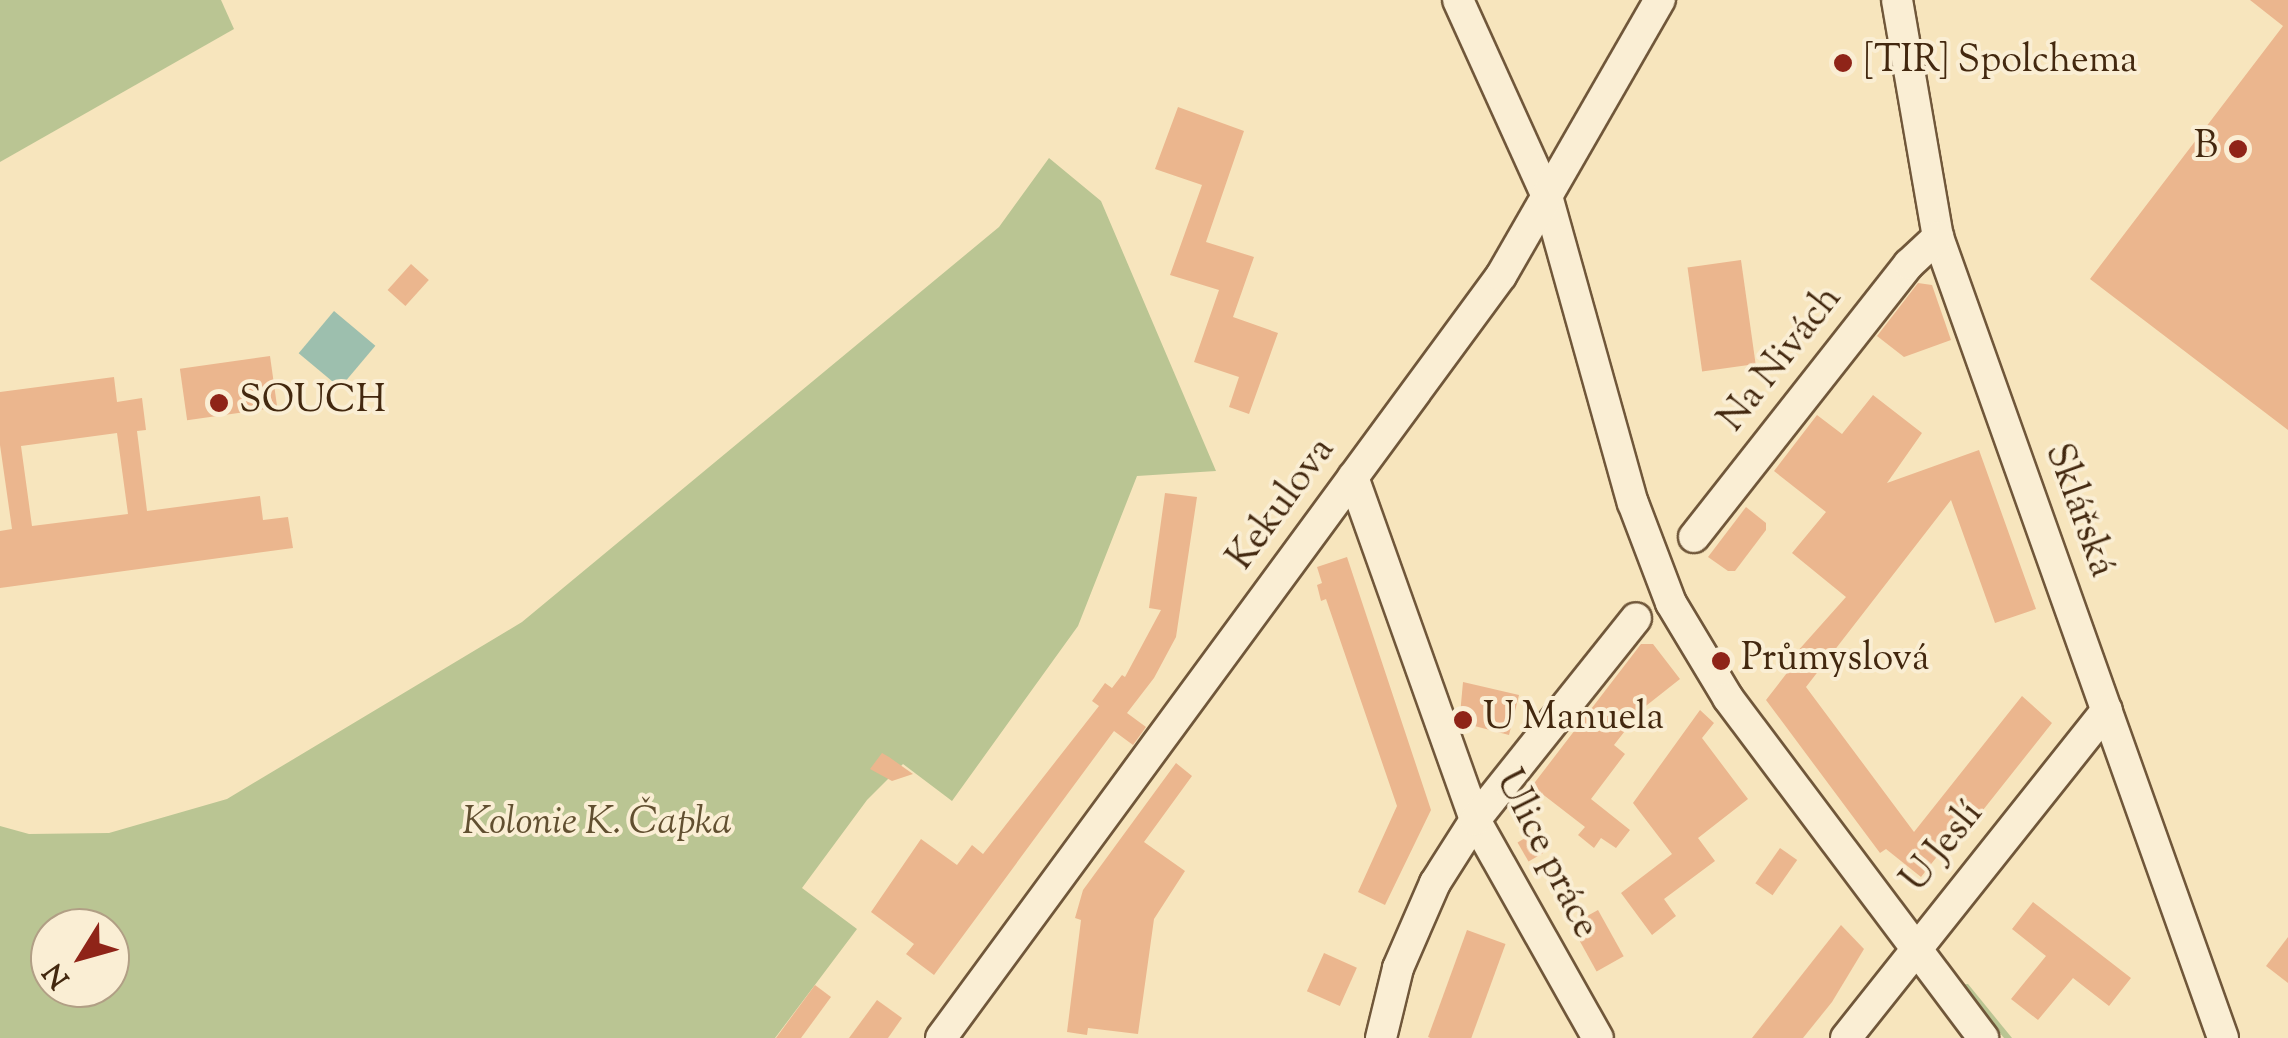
<!DOCTYPE html>
<html>
<head>
<meta charset="utf-8">
<style>
  body { margin:0 }
  #map { position:relative; width:2288px; height:1038px; overflow:hidden; background:#f7e5bd; font-family:"Sorts Mill Goudy",serif }
  div>[style] { position:absolute }
  .green>* { inset:0; background:#bac593 }
  .water>* { inset:0; background:#9dbfae; transform-origin:0 0 }
  .building>* { inset:0; background:#ebb68e; transform-origin:0 0 }
  .roads { filter:drop-shadow(2px 0 #70573a) drop-shadow(-2px 0 #70573a) drop-shadow(0 2px #70573a) drop-shadow(0 -2px #70573a) }
  .minor>* { height:30px; margin:-15px; padding:0 15px; transform-origin:15px; border-radius:15px; background:#faeed4 }
  .dots>* { width:28px; height:28px; translate:-50% -50%; box-sizing:border-box; border:5px solid #faeed4; border-radius:50% }
  span { translate:-50% -50%; white-space:nowrap; text-align:center; line-height:1.15; -webkit-text-stroke:8px #faeed4; paint-order:stroke }
  .poi-label { font-size:38px; color:#43280f }
  .left { translate:0 -50%; text-align:left }
  .right { translate:-100% -50%; text-align:right }
  .street-label { font-size:38px; color:#43280f }
  .park-label { font-size:38px; color:#614f30; font-style:italic }
  .north { position:absolute; left:30px; top:908px; width:100px; height:100px; box-sizing:border-box; background:#faeed4; border:2px solid #b19f85; border-radius:50%; rotate:233deg; font-size:28px; font-weight:700; line-height:40px; text-align:center; color:#43280f }
  .north::after { content:''; display:block; margin:auto; width:35px; height:45px; background:#8f2418; clip-path:polygon(50% 0,100% 100%,50% 72%,0 100%) }
</style>
</head>
<body>
<div id="map">
  <div class="green">
    <i style="clip-path:polygon(0 0,221px 0,234px 29px,0 162px)"></i>
    <i style="clip-path:polygon(evenodd,1049px 158px,1101px 201px,1216px 471px,1137px 476px,1078px 626px,952px 801px,903px 764px,867px 800px,802px 888px,857px 929px,775px 1038px,0 1038px,0 826px,29px 834px,109px 833px,227px 799px,522px 622px,999px 227px,1049px 158px,50px 928px,110px 928px,110px 988px,50px 988px,50px 928px)"></i>
    <i style="clip-path:polygon(1968px 984px,2012px 1038px,2004px 1038px,1960px 985px)"></i>
  </div>
  <div class="water">
    <i style="left:334px;top:311px;width:54px;height:55px;rotate:40deg"></i>
  </div>
  <div class="building">
    <i style="clip-path:polygon(2250px 0,2288px 0,2288px 430px,2090px 279px,2283px 26px)"></i>
    <i style="clip-path:polygon(1178px 107px,1244px 131px,1206px 242px,1254px 257px,1233px 317px,1278px 333px,1249px 414px,1229px 407px,1239px 377px,1194px 362px,1219px 290px,1170px 275px,1202px 185px,1155px 169px)"></i>
    <i style="left:1741px;top:260px;width:105px;height:54px;rotate:82deg"></i>
    <i style="left:411px;top:264px;width:24px;height:35px;rotate:42deg"></i>
    <i style="clip-path:polygon(1918px 283px,1932px 285px,1951px 340px,1904px 357px,1877px 336px)"></i>
    <i style="left:270px;top:356px;width:52px;height:91px;rotate:82deg"></i>
    <i style="clip-path:polygon(evenodd,114px 377px,117px 402px,142px 398px,146px 430px,137px 431px,147px 511px,260px 496px,263px 520px,288px 517px,293px 548px,0 588px,0 531px,12px 529px,0 445px,0 392px,114px 377px,117px 433px,128px 514px,32px 526px,21px 446px,117px 433px)"></i>
    <i style="clip-path:polygon(1873px 395px,1922px 433px,1887px 483px,1979px 450px,2036px 609px,1995px 623px,1951px 500px,1806px 687px,1914px 832px,2022px 696px,2052px 723px,1945px 858px,1939px 854px,1921px 877px,1886px 849px,1880px 853px,1766px 700px,1800px 656px,1796px 653px,1846px 597px,1792px 553px,1826px 512px,1774px 471px,1817px 415px,1842px 434px)"></i>
    <i style="clip-path:polygon(1165px 493px,1197px 497px,1176px 637px,1154px 678px,1127px 713px,1146px 727px,1133px 745px,1114px 731px,934px 975px,906px 954px,914px 944px,871px 912px,921px 839px,957px 865px,972px 845px,983px 854px,1099px 706px,1092px 701px,1105px 683px,1112px 688px,1122px 675px,1125px 677px,1161px 610px,1149px 608px)"></i>
    <i style="clip-path:polygon(1746px 507px,1766px 523px,1766px 530px,1735px 571px,1728px 571px,1708px 557px)"></i>
    <i style="clip-path:polygon(1347px 557px,1431px 810px,1385px 905px,1358px 892px,1397px 806px,1326px 599px,1321px 601px,1317px 585px,1322px 583px,1317px 567px)"></i>
    <i style="clip-path:polygon(1641px 644px,1653px 644px,1680px 679px,1642px 709px,1614px 745px,1625px 754px,1591px 799px,1630px 830px,1616px 848px,1601px 838px,1594px 848px,1578px 835px,1585px 827px,1532px 786px)"></i>
    <i style="clip-path:polygon(1463px 682px,1519px 695px,1509px 735px,1463px 723px,1460px 715px)"></i>
    <i style="clip-path:polygon(1700px 710px,1714px 723px,1702px 738px,1748px 799px,1698px 838px,1715px 861px,1664px 899px,1676px 916px,1652px 935px,1621px 893px,1672px 854px,1633px 803px)"></i>
    <i style="clip-path:polygon(882px 753px,889px 757px,913px 774px,892px 781px,870px 769px)"></i>
    <i style="clip-path:polygon(1176px 763px,1192px 776px,1144px 842px,1185px 871px,1154px 919px,1138px 1034px,1088px 1028px,1087px 1035px,1067px 1032px,1081px 920px,1075px 918px,1083px 890px)"></i>
    <i style="left:1534px;top:833px;width:22px;height:19px;rotate:60deg"></i>
    <i style="left:1780px;top:848px;width:21px;height:43px;rotate:35deg"></i>
    <i style="clip-path:polygon(2033px 902px,2131px 978px,2109px 1006px,2073px 978px,2038px 1020px,2011px 999px,2046px 956px,2012px 929px)"></i>
    <i style="left:1598px;top:910px;width:53px;height:31px;rotate:61deg"></i>
    <i style="clip-path:polygon(1841px 925px,1864px 949px,1832px 1002px,1803px 1038px,1752px 1038px)"></i>
    <i style="left:1467px;top:930px;width:41px;height:114px;rotate:20deg"></i>
    <i style="clip-path:polygon(2288px 937px,2288px 983px,2266px 966px)"></i>
    <i style="left:1324px;top:953px;width:36px;height:42px;rotate:24deg"></i>
    <i style="clip-path:polygon(815px 985px,831px 997px,801px 1038px,776px 1038px)"></i>
    <i style="clip-path:polygon(877px 1000px,902px 1018px,888px 1038px,849px 1038px)"></i>
  </div>
  <div class="roads">
    <div class="minor">
      <i style="left:1458px;top:0;width:215px;rotate:65.6deg"></i>
      <i style="left:1547px;top:196px;width:319px;rotate:74.4deg"></i>
      <i style="left:1633px;top:503px;width:107px;rotate:69.2deg"></i>
      <i style="left:1671px;top:603px;width:111px;rotate:59deg"></i>
      <i style="left:1728px;top:698px;width:425px;rotate:53.1deg"></i>
      <i style="left:1897px;top:0;width:241px;rotate:80.2deg"></i>
      <i style="left:1938px;top:237px;width:850px;rotate:70.41deg"></i>
      <i style="left:1353px;top:477px;width:364px;rotate:70.4deg"></i>
      <i style="left:1475px;top:820px;width:250px;rotate:60.6deg"></i>
      <i style="left:1694px;top:537px;width:347px;rotate:-51.8deg"></i>
      <i style="left:1909px;top:264px;width:40px;rotate:-43deg"></i>
      <i style="left:941px;top:1038px;width:946px;rotate:-53.69deg"></i>
      <i style="left:1501px;top:276px;width:319px;rotate:-60.1deg"></i>
      <i style="left:1381px;top:1038px;width:72px;rotate:-76.3deg"></i>
      <i style="left:1398px;top:968px;width:93px;rotate:-66.5deg"></i>
      <i style="left:1435px;top:883px;width:75px;rotate:-57.6deg"></i>
      <i style="left:1475px;top:820px;width:258px;rotate:-51.4deg"></i>
      <i style="left:1846px;top:1038px;width:419px;rotate:-51.5deg"></i>
    </div>
  </div>
  <div class="dots">
    <i style="left:1843px;top:63px;background:#8f2418"></i>
    <i style="left:2238px;top:149px;background:#8f2418"></i>
    <i style="left:219px;top:403px;background:#8f2418"></i>
    <i style="left:1721px;top:661px;background:#8f2418"></i>
    <i style="left:1463px;top:720px;background:#8f2418"></i>
  </div>
  <div class="poi-label">
    <span class="left" style="left:1863px;top:63px">[TIR] Spolchema</span>
    <span class="right" style="left:2218px;top:149px">B</span>
    <span class="left" style="left:239px;top:403px">SOUCH</span>
    <span class="left" style="left:1741px;top:661px">Průmyslová</span>
    <span class="left" style="left:1483px;top:720px">U Manuela</span>
  </div>
  <div class="street-label">
    <span style="left:1782px;top:360px;rotate:-52deg">Na Nivách</span>
    <span style="left:1283px;top:505px;rotate:-54deg">Kekulova</span>
    <span style="left:2078px;top:511px;rotate:70deg">Sklářská</span>
    <span style="left:1944px;top:848px;rotate:-51deg">U Jeslí</span>
    <span style="left:1545px;top:855px;rotate:63deg">Ulice práce</span>
  </div>
  <div class="park-label">
    <span style="left:597px;top:825px">Kolonie K. Čapka</span>
  </div>
  <div class="north">N</div>
</div>
</body>
</html>
